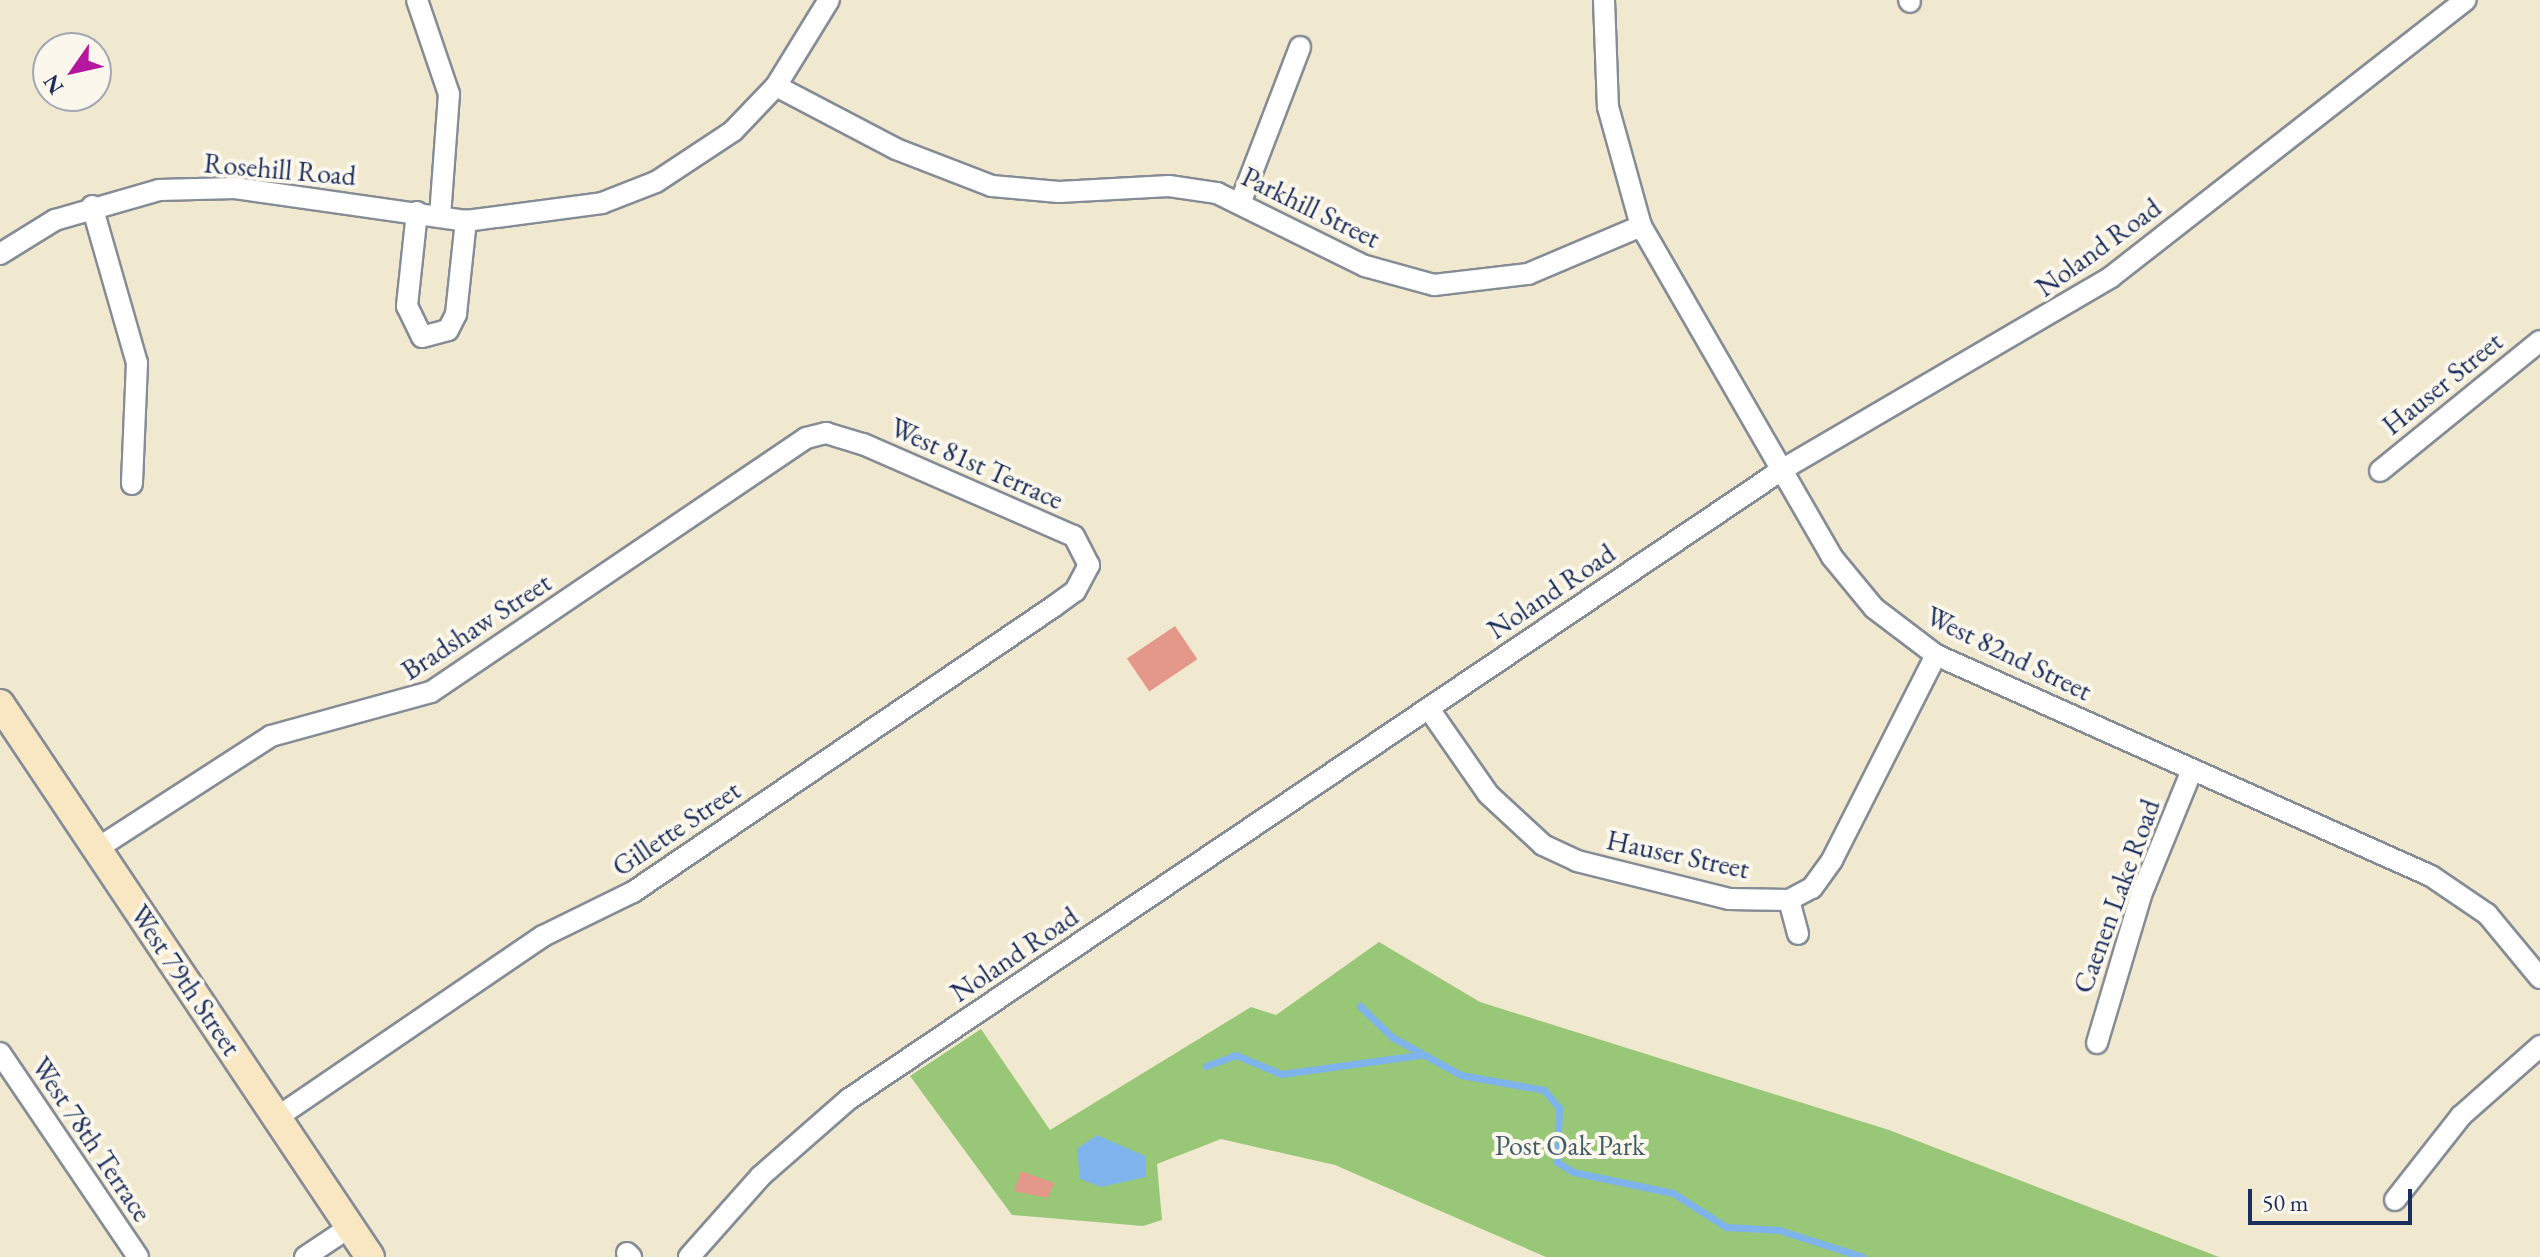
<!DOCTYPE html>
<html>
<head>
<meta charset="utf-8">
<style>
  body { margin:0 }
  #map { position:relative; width:2540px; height:1257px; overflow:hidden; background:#f1e9cf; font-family:"EB Garamond",serif }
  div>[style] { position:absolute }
  .green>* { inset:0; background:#97c777 }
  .water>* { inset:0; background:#7fb3ec }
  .stream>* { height:7px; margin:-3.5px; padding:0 3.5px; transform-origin:3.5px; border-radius:3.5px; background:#7fb3ec }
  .building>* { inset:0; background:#e3988a; transform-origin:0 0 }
  .roads { filter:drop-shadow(2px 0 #868c96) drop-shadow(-2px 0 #868c96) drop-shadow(0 2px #868c96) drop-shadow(0 -2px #868c96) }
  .street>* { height:20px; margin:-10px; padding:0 10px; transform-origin:10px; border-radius:10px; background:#fff }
  .secondary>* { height:28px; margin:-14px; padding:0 14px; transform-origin:14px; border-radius:14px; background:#f9e7c3 }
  span { translate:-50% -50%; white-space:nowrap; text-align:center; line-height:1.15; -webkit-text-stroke:8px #fbf7ec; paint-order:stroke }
  .street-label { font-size:28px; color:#1b2f5e }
  .park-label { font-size:28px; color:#405d66 }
  .north { position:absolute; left:32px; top:32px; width:80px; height:80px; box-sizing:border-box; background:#fbf7ec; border:2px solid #a1a7b3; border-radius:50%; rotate:236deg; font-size:22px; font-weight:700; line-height:32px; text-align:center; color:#1b2f5e }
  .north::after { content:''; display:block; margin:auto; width:28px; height:36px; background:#b5179e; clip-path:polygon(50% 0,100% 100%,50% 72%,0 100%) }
  .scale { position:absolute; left:2248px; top:1189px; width:164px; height:36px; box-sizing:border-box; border:4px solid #1b2f5e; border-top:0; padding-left:10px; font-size:24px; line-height:28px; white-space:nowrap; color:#1b2f5e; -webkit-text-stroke:6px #fbf7ec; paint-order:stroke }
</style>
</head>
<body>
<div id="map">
  <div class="green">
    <i style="clip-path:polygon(1379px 942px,1480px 1002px,1889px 1130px,2219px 1257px,1546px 1257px,1335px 1165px,1221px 1139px,1157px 1164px,1162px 1220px,1143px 1226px,1012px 1215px,910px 1076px,981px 1029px,1050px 1130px,1251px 1007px,1276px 1015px)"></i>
  </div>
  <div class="water">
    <i style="clip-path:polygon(1097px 1135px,1145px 1156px,1146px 1177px,1101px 1187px,1080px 1179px,1077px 1149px)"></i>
  </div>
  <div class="stream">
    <i style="left:1360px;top:1006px;width:45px;rotate:44.1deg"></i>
    <i style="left:1392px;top:1037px;width:79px;rotate:28.8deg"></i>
    <i style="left:1461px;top:1075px;width:84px;rotate:10.2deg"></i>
    <i style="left:1544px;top:1090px;width:23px;rotate:50deg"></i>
    <i style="left:1559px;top:1108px;width:54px;rotate:92.1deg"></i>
    <i style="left:1557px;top:1162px;width:19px;rotate:32deg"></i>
    <i style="left:1573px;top:1172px;width:102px;rotate:11.9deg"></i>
    <i style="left:1673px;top:1193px;width:63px;rotate:32.7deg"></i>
    <i style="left:1726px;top:1227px;width:53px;rotate:3.2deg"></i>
    <i style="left:1779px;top:1230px;width:88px;rotate:17.8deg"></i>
    <i style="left:1206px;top:1066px;width:32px;rotate:-20deg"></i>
    <i style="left:1236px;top:1055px;width:49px;rotate:22.9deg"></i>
    <i style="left:1281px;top:1074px;width:140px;rotate:-7.8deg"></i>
  </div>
  <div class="building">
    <i style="left:1175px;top:626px;width:40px;height:58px;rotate:56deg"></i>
    <i style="clip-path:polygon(1021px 1171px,1054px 1183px,1048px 1198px,1014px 1191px)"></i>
  </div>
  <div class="roads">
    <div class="street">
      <i style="left:417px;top:0;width:99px;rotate:71.2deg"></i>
      <i style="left:449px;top:94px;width:123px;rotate:94.2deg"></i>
      <i style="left:1604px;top:0;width:107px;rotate:87.9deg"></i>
      <i style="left:1608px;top:107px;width:123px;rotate:74.5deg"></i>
      <i style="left:1641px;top:226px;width:382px;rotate:60deg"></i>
      <i style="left:1832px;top:557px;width:66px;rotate:50.5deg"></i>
      <i style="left:1874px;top:608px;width:78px;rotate:37.2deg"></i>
      <i style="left:1936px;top:655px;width:542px;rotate:24.06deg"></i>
      <i style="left:2431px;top:876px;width:68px;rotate:34.2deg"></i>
      <i style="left:2487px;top:914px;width:83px;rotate:50.4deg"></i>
      <i style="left:1909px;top:0;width:2px;rotate:63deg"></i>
      <i style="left:776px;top:86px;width:136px;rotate:27.7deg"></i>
      <i style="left:896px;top:149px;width:103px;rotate:21.1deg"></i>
      <i style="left:992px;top:186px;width:67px;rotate:5.1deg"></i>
      <i style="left:1059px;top:192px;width:110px;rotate:-3.1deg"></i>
      <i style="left:1169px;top:186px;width:49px;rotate:8.3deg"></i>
      <i style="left:1217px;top:193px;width:165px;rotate:26.3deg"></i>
      <i style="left:1365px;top:266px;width:72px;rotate:15.4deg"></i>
      <i style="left:1434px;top:285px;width:95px;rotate:-6.7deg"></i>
      <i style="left:1528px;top:274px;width:123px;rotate:-23deg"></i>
      <i style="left:1241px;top:201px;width:165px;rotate:-69deg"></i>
      <i style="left:92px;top:206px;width:163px;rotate:74deg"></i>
      <i style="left:137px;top:363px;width:121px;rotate:92.4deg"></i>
      <i style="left:417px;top:212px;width:95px;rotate:96.1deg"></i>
      <i style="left:407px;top:306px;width:34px;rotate:64deg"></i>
      <i style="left:422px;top:337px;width:27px;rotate:-15deg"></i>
      <i style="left:448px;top:330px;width:18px;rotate:-63deg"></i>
      <i style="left:456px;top:314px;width:94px;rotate:-83.9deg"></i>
      <i style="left:0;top:254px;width:65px;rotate:-31.7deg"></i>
      <i style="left:55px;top:220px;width:108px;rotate:-16.1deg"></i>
      <i style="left:159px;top:190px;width:76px;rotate:-1.5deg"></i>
      <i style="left:235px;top:188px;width:233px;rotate:8.1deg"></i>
      <i style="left:466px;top:221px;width:137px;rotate:-7.5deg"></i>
      <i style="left:602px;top:203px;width:58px;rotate:-21.3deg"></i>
      <i style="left:656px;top:182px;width:92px;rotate:-33.5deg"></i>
      <i style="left:733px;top:131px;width:62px;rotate:-46.3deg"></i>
      <i style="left:776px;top:86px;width:101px;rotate:-58.4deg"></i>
      <i style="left:2380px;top:471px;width:206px;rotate:-39.1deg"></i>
      <i style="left:1429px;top:709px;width:103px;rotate:55.2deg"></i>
      <i style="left:1488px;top:794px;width:75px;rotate:42.8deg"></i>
      <i style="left:1543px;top:845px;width:38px;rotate:25deg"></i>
      <i style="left:1577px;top:861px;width:157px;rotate:14deg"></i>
      <i style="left:1729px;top:899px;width:60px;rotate:1deg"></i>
      <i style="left:1789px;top:900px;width:26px;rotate:-28deg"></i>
      <i style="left:1812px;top:888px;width:34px;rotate:-54deg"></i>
      <i style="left:1832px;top:860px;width:230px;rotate:-63.1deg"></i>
      <i style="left:98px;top:848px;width:206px;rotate:-32.9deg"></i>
      <i style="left:271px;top:736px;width:166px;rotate:-15.4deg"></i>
      <i style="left:431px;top:692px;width:453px;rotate:-34.1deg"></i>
      <i style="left:806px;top:438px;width:21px;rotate:-14deg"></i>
      <i style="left:826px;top:433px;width:39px;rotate:17deg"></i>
      <i style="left:863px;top:444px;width:230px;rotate:23.6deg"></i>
      <i style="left:1074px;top:536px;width:33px;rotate:63deg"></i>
      <i style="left:1089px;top:565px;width:30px;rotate:118deg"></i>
      <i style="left:1075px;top:591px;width:27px;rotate:144deg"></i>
      <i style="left:1053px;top:607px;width:508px;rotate:145.84deg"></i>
      <i style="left:633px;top:892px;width:100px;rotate:153.9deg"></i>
      <i style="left:543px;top:936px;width:321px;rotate:145.7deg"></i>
      <i style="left:1789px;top:900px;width:35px;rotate:75deg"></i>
      <i style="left:2097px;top:1043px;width:154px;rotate:-73.4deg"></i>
      <i style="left:2141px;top:895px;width:135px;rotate:-67.8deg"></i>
      <i style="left:0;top:1053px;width:246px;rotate:55.9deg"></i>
      <i style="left:2395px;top:1200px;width:107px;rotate:-51.8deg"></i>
      <i style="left:2461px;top:1116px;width:106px;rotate:-41.5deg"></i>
      <i style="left:627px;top:1253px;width:6px;rotate:45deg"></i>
      <i style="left:305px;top:1257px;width:54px;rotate:-33.7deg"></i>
      <i style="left:689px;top:1257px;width:108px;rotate:-48.4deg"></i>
      <i style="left:761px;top:1176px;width:117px;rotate:-41.2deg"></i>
      <i style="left:849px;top:1099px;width:1127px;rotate:-34deg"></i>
      <i style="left:1783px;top:469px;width:380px;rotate:-30.3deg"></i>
      <i style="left:2111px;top:277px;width:450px;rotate:-38deg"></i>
    </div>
    <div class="secondary">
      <i style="left:0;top:704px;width:665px;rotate:56.21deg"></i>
    </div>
  </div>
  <div class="street-label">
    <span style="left:280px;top:169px;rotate:5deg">Rosehill Road</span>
    <span style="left:1311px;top:207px;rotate:26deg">Parkhill Street</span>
    <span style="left:2098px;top:247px;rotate:-36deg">Noland Road</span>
    <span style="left:2442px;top:383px;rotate:-39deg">Hauser Street</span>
    <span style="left:977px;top:463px;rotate:24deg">West 81st Terrace</span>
    <span style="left:1551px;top:591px;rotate:-34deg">Noland Road</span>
    <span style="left:476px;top:626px;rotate:-33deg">Bradshaw Street</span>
    <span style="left:2009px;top:653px;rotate:26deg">West 82nd Street</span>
    <span style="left:676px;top:828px;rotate:-34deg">Gillette Street</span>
    <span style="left:1678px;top:854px;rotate:12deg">Hauser Street</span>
    <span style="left:2116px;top:896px;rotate:-70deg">Caenen Lake Road</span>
    <span style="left:1014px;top:954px;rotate:-34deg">Noland Road</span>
    <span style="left:186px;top:980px;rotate:56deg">West 79th Street</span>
    <span style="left:92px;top:1139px;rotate:56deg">West 78th Terrace</span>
  </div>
  <div class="park-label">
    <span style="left:1570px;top:1145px">Post Oak Park</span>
  </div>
  <div class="north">N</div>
  <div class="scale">50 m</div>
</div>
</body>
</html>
